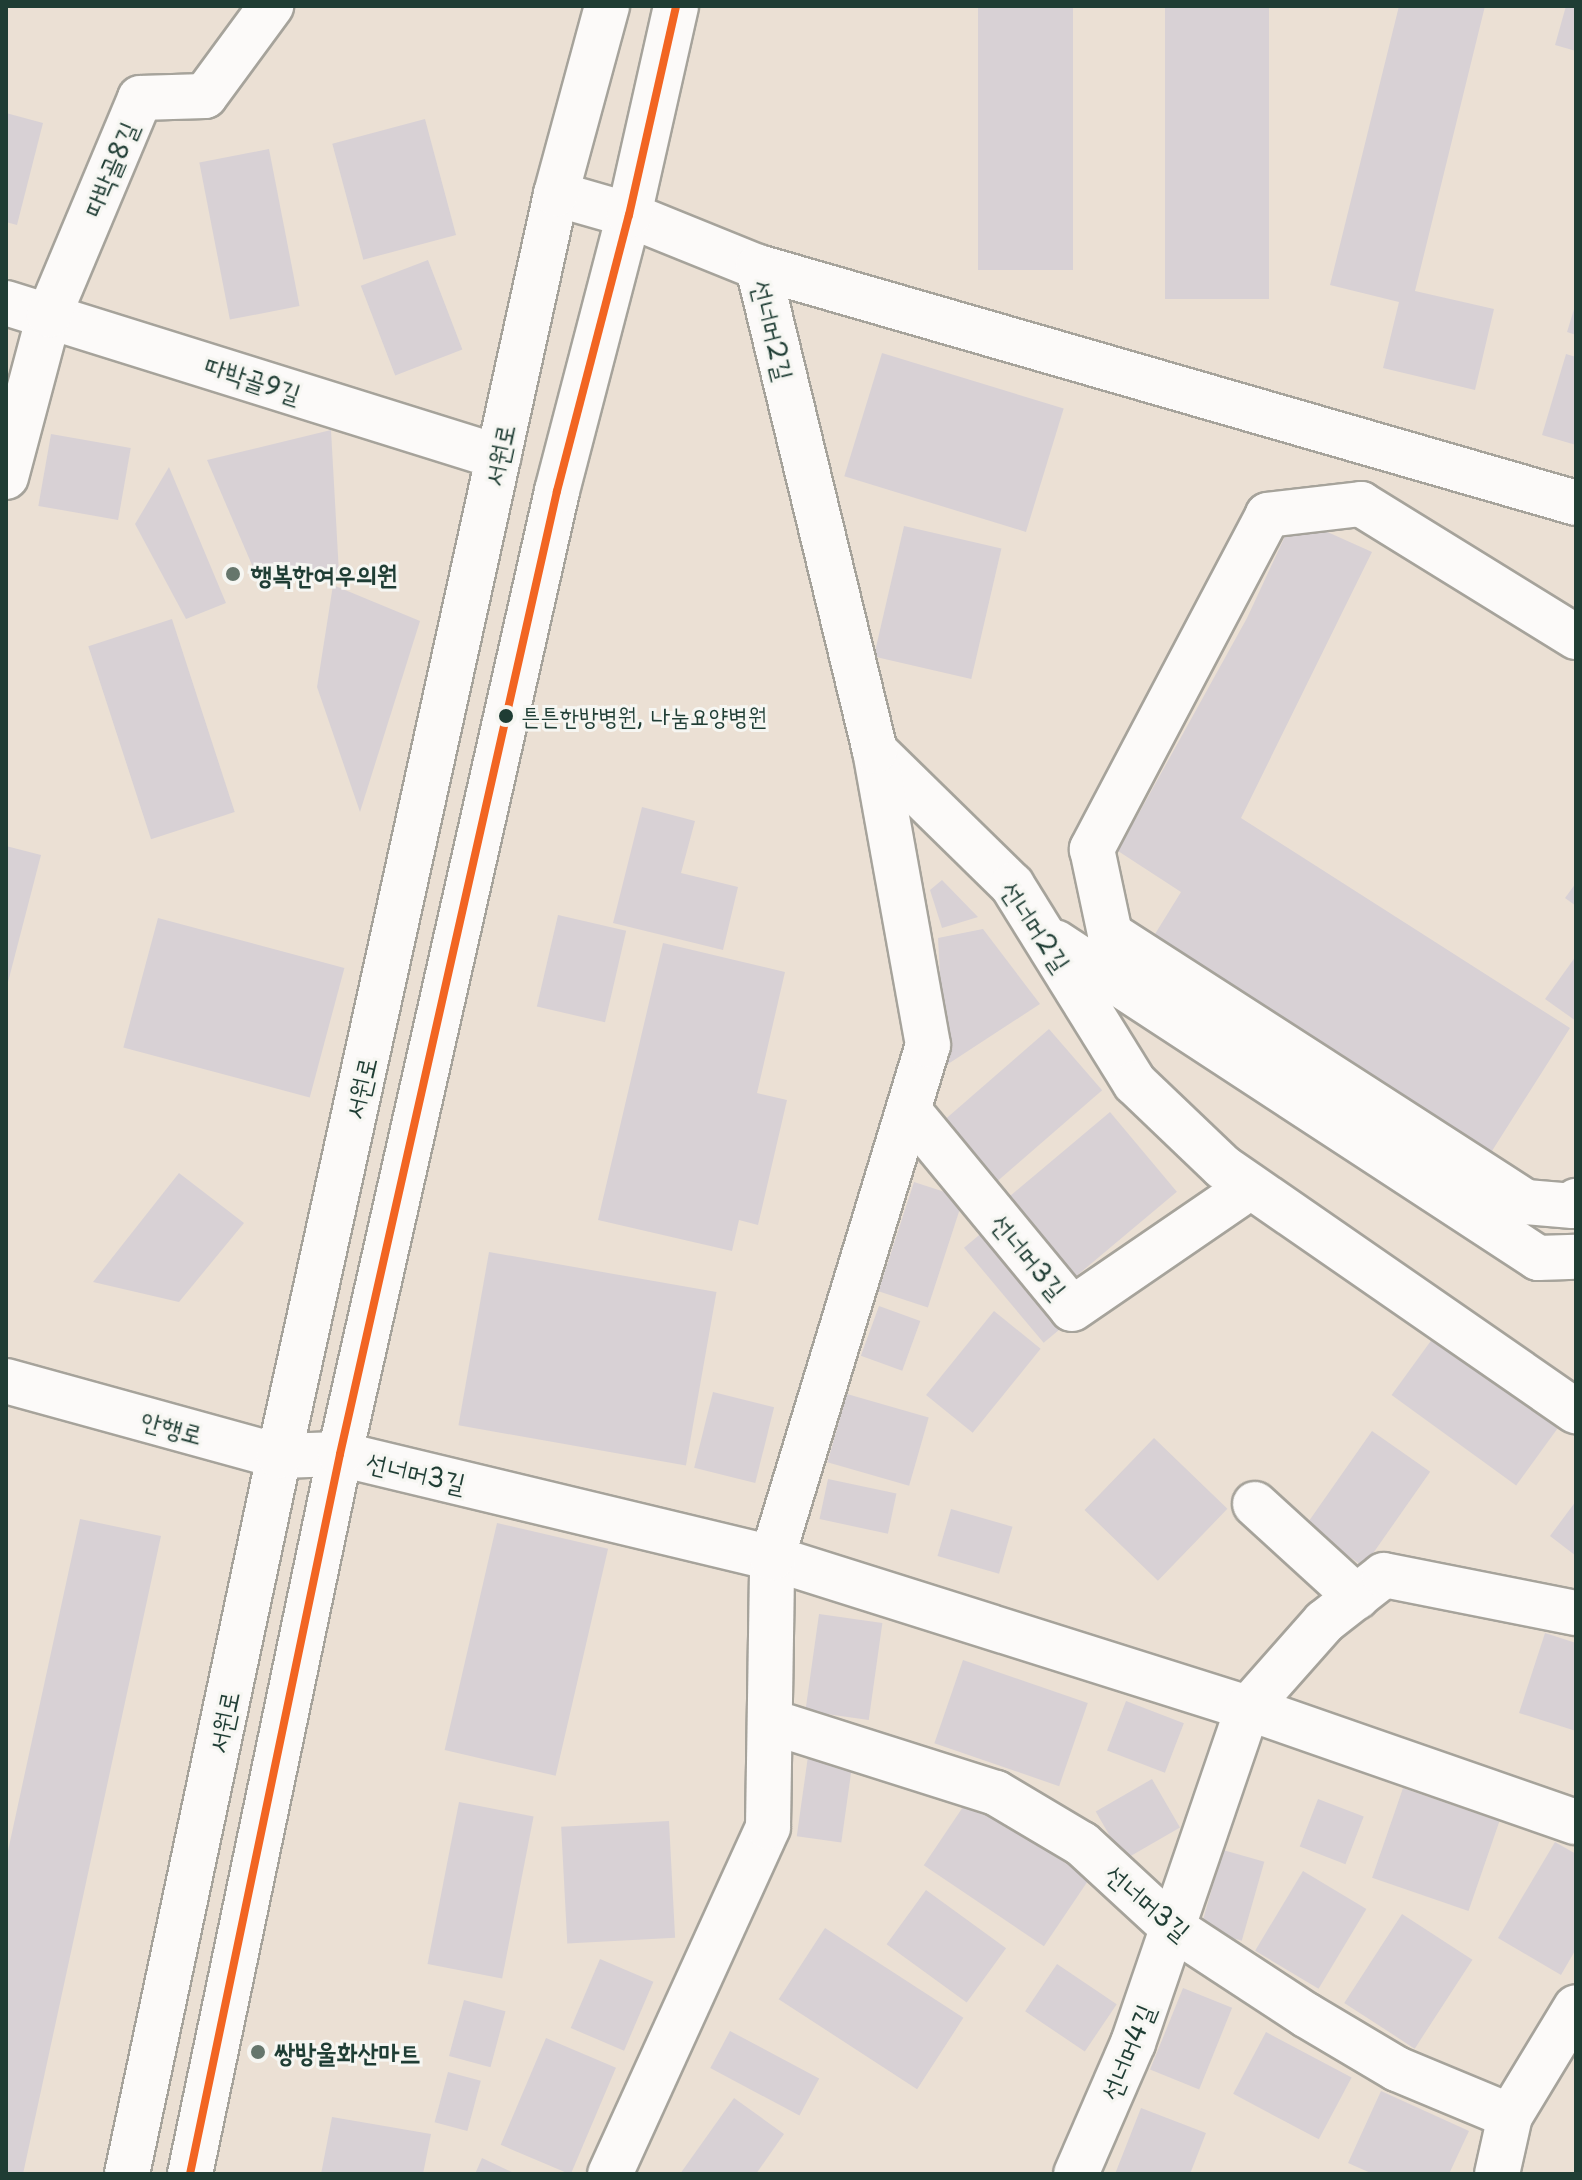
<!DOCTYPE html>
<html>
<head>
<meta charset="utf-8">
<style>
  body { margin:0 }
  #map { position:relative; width:1582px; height:2180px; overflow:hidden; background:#ebe0d4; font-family:"Playpen Sans","Poor Story",sans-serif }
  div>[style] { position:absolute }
  .building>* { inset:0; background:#d8d1d5; transform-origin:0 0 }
  .roads { filter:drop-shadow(2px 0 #a6a39b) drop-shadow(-2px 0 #a6a39b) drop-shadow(0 2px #a6a39b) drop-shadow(0 -2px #a6a39b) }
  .minor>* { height:44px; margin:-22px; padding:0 22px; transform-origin:22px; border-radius:22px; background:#fcfaf9 }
  .bus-1>* { height:8px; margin:-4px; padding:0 4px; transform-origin:4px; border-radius:4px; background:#f26522 }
  .dots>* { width:22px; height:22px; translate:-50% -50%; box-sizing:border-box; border:4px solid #f6f6f2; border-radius:50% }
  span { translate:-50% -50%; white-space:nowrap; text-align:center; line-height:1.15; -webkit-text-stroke:6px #f6f6f2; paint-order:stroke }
  .bus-label { font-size:24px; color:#1f3d34 }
  .left { translate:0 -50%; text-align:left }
  .street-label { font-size:26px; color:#1f3d34 }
  .poi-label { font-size:26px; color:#1f3d34; font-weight:700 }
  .frame { position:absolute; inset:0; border:8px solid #1f3d34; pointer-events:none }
</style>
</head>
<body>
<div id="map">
  <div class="building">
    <i style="left:978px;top:6px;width:95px;height:264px"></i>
    <i style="left:1165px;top:6px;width:104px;height:293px"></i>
    <i style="clip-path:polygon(1399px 6px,1485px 6px,1415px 291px,1494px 309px,1475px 390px,1383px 368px,1399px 302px,1330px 285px)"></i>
    <i style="clip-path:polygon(1566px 6px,1576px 6px,1576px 51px,1555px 45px)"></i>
    <i style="clip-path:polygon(6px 113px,43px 123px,17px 225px,6px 222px)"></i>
    <i style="left:425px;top:119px;width:120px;height:96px;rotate:75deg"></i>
    <i style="left:269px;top:149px;width:160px;height:71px;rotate:79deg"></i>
    <i style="left:428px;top:260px;width:96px;height:72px;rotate:69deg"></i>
    <i style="clip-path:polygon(1575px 306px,1576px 306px,1576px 335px,1567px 332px)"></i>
    <i style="left:882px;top:353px;width:190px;height:129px;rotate:17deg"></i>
    <i style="clip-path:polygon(1566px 354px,1576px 357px,1576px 445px,1542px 435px)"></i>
    <i style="clip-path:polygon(331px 430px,339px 573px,255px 572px,207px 460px)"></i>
    <i style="left:51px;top:434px;width:81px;height:73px;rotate:10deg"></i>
    <i style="clip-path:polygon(169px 467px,226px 603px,186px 619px,135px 524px)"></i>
    <i style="clip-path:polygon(1294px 517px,1372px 552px,1241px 818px,1570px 1028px,1485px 1162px,1147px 947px,1181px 892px,1118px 851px,1247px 618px)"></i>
    <i style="left:904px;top:526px;width:100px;height:134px;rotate:13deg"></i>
    <i style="clip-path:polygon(333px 585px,420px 621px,360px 812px,317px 687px)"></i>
    <i style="left:172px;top:619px;width:203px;height:88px;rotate:72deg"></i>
    <i style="clip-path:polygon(642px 807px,695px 821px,681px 873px,738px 887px,723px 950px,613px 923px)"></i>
    <i style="clip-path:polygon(6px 846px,41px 855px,7px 986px,6px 986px)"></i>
    <i style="clip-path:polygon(942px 880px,978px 917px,942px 928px,930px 890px)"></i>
    <i style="clip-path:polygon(1576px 883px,1576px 906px,1565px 898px)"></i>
    <i style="left:558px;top:915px;width:70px;height:94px;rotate:13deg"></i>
    <i style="left:158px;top:918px;width:193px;height:134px;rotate:15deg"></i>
    <i style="clip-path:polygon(983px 929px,1040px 1004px,945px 1066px,938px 938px)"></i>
    <i style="clip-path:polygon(663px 943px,785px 972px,757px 1093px,787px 1100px,758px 1225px,739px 1220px,732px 1251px,598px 1220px)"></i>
    <i style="clip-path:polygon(1576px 956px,1576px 1021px,1545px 999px)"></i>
    <i style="left:1049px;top:1029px;width:81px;height:142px;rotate:49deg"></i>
    <i style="left:1110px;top:1112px;width:104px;height:136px;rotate:50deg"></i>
    <i style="clip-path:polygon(179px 1173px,244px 1223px,179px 1302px,93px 1282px)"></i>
    <i style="left:914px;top:1182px;width:52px;height:115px;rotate:18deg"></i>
    <i style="left:990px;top:1226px;width:124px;height:34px;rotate:50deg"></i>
    <i style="left:489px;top:1252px;width:231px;height:176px;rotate:10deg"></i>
    <i style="left:879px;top:1306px;width:44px;height:53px;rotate:20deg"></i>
    <i style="left:994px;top:1311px;width:60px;height:108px;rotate:39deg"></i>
    <i style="left:1438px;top:1331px;width:154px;height:79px;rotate:36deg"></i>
    <i style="left:713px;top:1392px;width:63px;height:78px;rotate:14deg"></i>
    <i style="left:847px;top:1394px;width:85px;height:71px;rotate:16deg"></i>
    <i style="left:1372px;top:1431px;width:71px;height:116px;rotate:35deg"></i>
    <i style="left:1154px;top:1438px;width:102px;height:100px;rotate:44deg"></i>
    <i style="left:828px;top:1479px;width:70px;height:41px;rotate:12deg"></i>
    <i style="clip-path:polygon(1576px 1501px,1576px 1556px,1550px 1536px)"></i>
    <i style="left:951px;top:1509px;width:64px;height:49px;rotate:16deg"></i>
    <i style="clip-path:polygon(80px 1519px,161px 1536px,23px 2174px,6px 2174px,6px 1860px)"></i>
    <i style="left:497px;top:1523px;width:114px;height:233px;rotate:13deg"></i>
    <i style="left:819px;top:1614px;width:64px;height:98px;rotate:8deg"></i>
    <i style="clip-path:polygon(1545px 1633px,1576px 1643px,1576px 1731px,1519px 1713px)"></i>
    <i style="left:963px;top:1660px;width:132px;height:88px;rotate:19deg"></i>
    <i style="left:1126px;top:1701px;width:62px;height:53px;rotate:21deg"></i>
    <i style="left:809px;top:1749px;width:45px;height:88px;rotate:8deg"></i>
    <i style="left:1152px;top:1779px;width:56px;height:65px;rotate:60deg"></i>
    <i style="left:1403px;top:1788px;width:102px;height:95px;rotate:19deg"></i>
    <i style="left:969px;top:1798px;width:145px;height:81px;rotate:34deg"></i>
    <i style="left:1318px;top:1799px;width:49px;height:51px;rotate:21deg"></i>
    <i style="left:459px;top:1802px;width:76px;height:165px;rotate:11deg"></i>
    <i style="left:669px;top:1821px;width:117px;height:108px;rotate:87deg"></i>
    <i style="clip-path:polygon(1555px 1842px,1576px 1854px,1576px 1949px,1561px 1975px,1498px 1938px)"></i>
    <i style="left:1223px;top:1850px;width:43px;height:82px;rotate:16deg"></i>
    <i style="left:1303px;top:1871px;width:74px;height:93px;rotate:31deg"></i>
    <i style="left:926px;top:1890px;width:99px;height:67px;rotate:36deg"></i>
    <i style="left:1402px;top:1914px;width:84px;height:106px;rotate:33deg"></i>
    <i style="left:825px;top:1928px;width:165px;height:85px;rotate:33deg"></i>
    <i style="left:600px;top:1959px;width:58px;height:75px;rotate:23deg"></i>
    <i style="left:1057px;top:1964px;width:72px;height:57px;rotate:34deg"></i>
    <i style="left:1183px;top:1988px;width:53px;height:88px;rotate:22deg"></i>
    <i style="left:464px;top:2000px;width:43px;height:58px;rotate:15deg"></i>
    <i style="left:730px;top:2031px;width:101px;height:42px;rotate:28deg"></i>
    <i style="left:1266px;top:2032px;width:97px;height:70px;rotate:28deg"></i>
    <i style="left:546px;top:2038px;width:76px;height:116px;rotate:23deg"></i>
    <i style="left:448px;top:2072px;width:34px;height:52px;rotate:15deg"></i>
    <i style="clip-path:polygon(1381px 2091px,1469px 2131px,1449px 2174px,1373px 2174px,1348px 2163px)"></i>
    <i style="clip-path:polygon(734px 2098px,784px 2134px,756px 2174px,680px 2174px)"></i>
    <i style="clip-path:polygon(1141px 2108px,1206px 2133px,1190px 2174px,1115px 2174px)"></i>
    <i style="clip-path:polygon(332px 2117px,431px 2134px,423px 2174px,321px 2174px)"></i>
    <i style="clip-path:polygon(482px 2158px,516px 2174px,475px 2174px)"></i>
  </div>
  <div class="roads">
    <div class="minor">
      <i style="left:556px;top:194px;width:76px;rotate:16deg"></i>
      <i style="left:629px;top:215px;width:139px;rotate:22deg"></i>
      <i style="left:758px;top:267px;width:851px;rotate:16.09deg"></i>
      <i style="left:6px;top:303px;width:516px;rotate:17.35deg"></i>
      <i style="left:6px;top:477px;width:168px;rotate:-75.1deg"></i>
      <i style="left:49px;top:315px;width:235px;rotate:-67.2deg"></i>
      <i style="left:140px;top:98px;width:65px;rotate:-1.8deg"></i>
      <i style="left:205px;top:96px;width:112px;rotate:-53.7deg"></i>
      <i style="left:1576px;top:637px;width:253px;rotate:-148.3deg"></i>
      <i style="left:1361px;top:504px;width:94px;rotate:173.3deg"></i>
      <i style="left:1268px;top:515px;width:378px;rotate:117.8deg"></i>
      <i style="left:1092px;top:849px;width:87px;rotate:78deg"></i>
      <i style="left:1110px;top:934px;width:495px;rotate:32.8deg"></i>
      <i style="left:1526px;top:1202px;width:47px;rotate:4.9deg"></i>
      <i style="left:1573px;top:1206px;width:6px;rotate:-59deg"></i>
      <i style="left:875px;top:751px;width:192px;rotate:44.4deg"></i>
      <i style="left:1012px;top:885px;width:233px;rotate:58.2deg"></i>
      <i style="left:1135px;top:1083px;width:122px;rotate:43.7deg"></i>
      <i style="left:1223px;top:1167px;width:429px;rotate:34.7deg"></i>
      <i style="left:1055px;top:942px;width:577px;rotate:33.19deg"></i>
      <i style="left:1538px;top:1258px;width:38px;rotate:-2deg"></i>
      <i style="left:909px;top:1111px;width:256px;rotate:50.5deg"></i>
      <i style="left:1072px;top:1309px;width:216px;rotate:-34.4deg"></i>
      <i style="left:6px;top:1381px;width:283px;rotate:15.4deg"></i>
      <i style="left:279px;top:1456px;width:61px;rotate:-1.9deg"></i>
      <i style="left:340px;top:1454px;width:444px;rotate:13.5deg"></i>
      <i style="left:772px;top:1558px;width:499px;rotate:17.5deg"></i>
      <i style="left:1248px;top:1708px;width:347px;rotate:19.2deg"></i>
      <i style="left:1255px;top:1504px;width:138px;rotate:42.4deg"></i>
      <i style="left:772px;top:1722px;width:235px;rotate:17.6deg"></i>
      <i style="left:996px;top:1793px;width:100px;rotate:30.7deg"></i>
      <i style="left:1082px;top:1844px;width:124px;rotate:42.7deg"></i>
      <i style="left:1173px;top:1928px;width:159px;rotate:33.2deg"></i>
      <i style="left:1306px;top:2015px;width:106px;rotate:30.7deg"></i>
      <i style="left:1397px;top:2069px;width:122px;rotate:22.6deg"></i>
      <i style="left:127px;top:2174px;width:734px;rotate:-78.05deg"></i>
      <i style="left:279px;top:1456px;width:1292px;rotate:-77.62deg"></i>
      <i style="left:556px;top:194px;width:195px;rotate:-74.8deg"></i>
      <i style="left:190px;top:2174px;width:735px;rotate:-78.23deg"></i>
      <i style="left:340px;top:1454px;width:987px;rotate:-77.3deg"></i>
      <i style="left:557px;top:491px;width:285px;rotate:-75.4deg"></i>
      <i style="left:629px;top:215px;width:214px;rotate:-77.3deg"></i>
      <i style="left:610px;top:2174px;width:381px;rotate:-65.5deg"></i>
      <i style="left:768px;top:1827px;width:269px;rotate:-89.1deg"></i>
      <i style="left:772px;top:1558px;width:536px;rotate:-73.09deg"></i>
      <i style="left:928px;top:1045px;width:299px;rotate:-100.2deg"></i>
      <i style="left:875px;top:751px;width:498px;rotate:-103.6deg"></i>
      <i style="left:1076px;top:2174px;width:143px;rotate:-66.5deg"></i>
      <i style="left:1133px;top:2043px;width:354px;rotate:-71.1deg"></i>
      <i style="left:1248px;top:1708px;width:115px;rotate:-48.5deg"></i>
      <i style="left:1324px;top:1622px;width:76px;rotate:-38.1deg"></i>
      <i style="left:1384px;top:1575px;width:196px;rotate:11.2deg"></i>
      <i style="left:1497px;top:2174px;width:59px;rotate:-77.4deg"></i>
      <i style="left:1510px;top:2116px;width:127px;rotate:-58.8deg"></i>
    </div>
  </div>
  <div class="bus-1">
    <i style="left:190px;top:2174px;width:735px;rotate:-78.23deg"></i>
    <i style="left:340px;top:1454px;width:987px;rotate:-77.3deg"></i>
    <i style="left:557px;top:491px;width:285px;rotate:-75.4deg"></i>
    <i style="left:629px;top:215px;width:214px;rotate:-77.3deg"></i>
  </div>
  <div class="dots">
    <i style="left:233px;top:574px;background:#66766c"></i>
    <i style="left:506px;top:716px;background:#1f3d34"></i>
    <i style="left:258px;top:2052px;background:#66766c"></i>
  </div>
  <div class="bus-label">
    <span class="left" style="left:521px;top:716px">튼튼한방병원, 나눔요양병원</span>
  </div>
  <div class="street-label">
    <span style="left:110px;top:169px;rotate:-67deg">따박골8길</span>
    <span style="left:773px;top:330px;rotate:76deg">선너머2길</span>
    <span style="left:253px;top:379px;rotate:18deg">따박골9길</span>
    <span style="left:499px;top:455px;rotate:-78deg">서원로</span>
    <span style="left:1036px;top:926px;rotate:56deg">선너머2길</span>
    <span style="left:360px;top:1088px;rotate:-77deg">서원로</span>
    <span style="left:1029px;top:1256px;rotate:50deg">선너머3길</span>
    <span style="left:172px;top:1427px;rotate:15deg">안행로</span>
    <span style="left:416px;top:1472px;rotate:13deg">선너머3길</span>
    <span style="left:223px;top:1722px;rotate:-78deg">서원로</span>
    <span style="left:1148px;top:1902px;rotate:40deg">선너머3길</span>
    <span style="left:1127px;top:2052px;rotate:-68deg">선너머4길</span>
  </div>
  <div class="poi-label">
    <span class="left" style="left:251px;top:574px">행복한여우의원</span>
    <span class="left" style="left:274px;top:2052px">쌍방울화산마트</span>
  </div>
  <div class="frame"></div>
</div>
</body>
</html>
